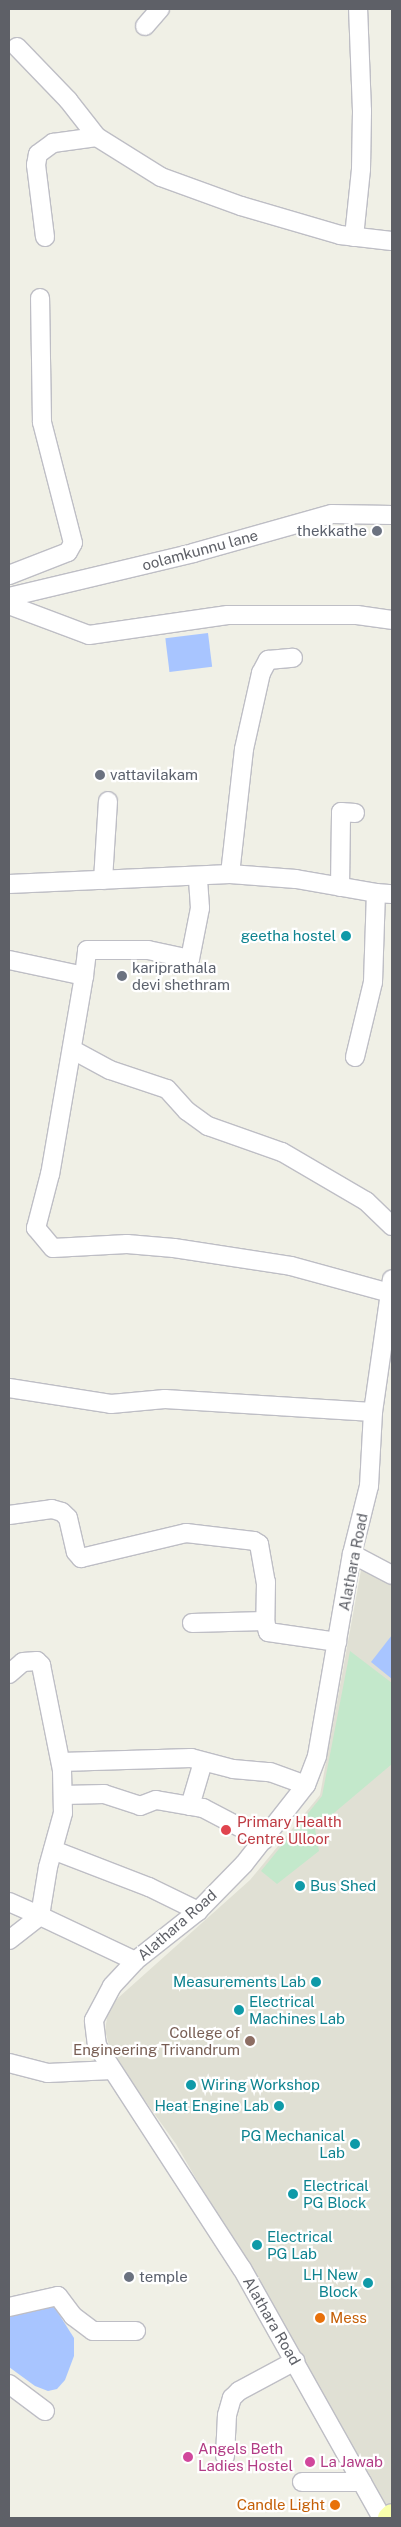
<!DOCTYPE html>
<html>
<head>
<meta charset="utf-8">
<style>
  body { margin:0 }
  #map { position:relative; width:401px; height:2527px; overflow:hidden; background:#f0f0e6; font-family:"Public Sans",sans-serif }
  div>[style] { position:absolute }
  .education>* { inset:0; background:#e0e0d4 }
  .green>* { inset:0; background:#c3e8cb }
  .water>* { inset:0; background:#a8c5ff; transform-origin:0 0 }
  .roads { filter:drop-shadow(1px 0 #bebec5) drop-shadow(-1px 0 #bebec5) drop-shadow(0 1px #bebec5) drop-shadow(0 -1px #bebec5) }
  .minor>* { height:18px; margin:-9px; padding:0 9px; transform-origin:9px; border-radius:9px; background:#fff }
  .major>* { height:22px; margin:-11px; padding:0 11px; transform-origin:11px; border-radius:11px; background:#f9ffad }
  .dots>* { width:14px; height:14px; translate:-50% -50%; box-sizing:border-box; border:2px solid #fff; border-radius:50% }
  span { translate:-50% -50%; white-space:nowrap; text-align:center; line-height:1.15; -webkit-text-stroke:4.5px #fff; paint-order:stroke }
  .worship-label { font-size:15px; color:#5b616d }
  .right { translate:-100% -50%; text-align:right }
  .left { translate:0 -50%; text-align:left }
  .street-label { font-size:15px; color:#5e6067 }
  .culture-label { font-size:15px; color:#0d838f }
  .health-label { font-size:15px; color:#be3a42 }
  .education-label { font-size:15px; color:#785e54 }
  .food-label { font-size:15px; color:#c56008 }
  .hotel-label { font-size:15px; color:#b23c85 }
  .frame { position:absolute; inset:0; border:10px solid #5e6067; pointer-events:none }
</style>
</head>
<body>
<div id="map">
  <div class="education">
    <i style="clip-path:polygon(362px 1565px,392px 1582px,392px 2503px,386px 2508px,176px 2144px,111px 2053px,105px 2030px,109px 2006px,250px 1880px,320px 1795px)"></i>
  </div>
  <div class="green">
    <i style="clip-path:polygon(350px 1651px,392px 1683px,392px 1764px,315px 1829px,319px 1851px,277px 1884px,261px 1871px,322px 1796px)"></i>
  </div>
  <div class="water">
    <i style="left:208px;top:633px;width:34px;height:43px;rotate:83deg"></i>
    <i style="clip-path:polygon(392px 1635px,392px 1679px,371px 1662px)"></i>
    <i style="clip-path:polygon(50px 2300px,74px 2338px,74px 2356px,65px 2380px,57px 2389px,48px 2391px,35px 2386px,9px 2367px,9px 2313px)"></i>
  </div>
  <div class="roads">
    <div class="minor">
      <i style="left:145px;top:26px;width:23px;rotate:-49deg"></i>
      <i style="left:17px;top:47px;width:74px;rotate:46.1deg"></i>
      <i style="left:68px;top:100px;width:47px;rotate:51.9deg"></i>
      <i style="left:97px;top:137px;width:75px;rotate:32deg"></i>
      <i style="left:161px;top:177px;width:85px;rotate:19.9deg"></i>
      <i style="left:241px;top:206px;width:103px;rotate:16.3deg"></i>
      <i style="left:340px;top:235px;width:52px;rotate:6.6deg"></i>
      <i style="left:45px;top:237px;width:73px;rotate:-97.1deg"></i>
      <i style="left:36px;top:165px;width:11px;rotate:-80deg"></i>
      <i style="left:38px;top:154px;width:19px;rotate:-36deg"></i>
      <i style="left:53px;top:143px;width:44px;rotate:-7.8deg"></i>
      <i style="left:354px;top:237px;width:68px;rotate:-84.1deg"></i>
      <i style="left:361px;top:169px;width:58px;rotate:-89deg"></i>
      <i style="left:362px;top:111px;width:102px;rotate:-92.2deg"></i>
      <i style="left:9px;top:575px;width:63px;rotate:-21.3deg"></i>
      <i style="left:68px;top:552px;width:10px;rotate:-61deg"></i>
      <i style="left:73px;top:543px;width:125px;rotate:-104.4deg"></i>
      <i style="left:42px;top:422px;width:124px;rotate:-90.9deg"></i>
      <i style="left:9px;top:597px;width:189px;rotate:-13.4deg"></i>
      <i style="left:193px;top:553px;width:144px;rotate:-15.7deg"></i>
      <i style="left:332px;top:514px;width:60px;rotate:1deg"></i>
      <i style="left:9px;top:605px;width:85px;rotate:20.6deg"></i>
      <i style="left:89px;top:635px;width:140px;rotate:-8.2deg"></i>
      <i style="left:228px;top:615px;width:129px"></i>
      <i style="left:357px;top:615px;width:35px;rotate:8deg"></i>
      <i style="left:230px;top:874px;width:126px;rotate:-83.6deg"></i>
      <i style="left:244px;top:749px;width:78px;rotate:-77.4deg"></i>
      <i style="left:261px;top:673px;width:15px;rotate:-62deg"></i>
      <i style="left:268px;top:660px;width:25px;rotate:-5deg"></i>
      <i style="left:103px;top:880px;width:79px;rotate:-86.4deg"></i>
      <i style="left:9px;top:884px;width:221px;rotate:-2.6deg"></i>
      <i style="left:230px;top:874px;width:66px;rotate:4.3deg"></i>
      <i style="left:296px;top:879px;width:81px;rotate:9.9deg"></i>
      <i style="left:340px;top:887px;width:75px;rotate:-89.2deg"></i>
      <i style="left:341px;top:812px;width:14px;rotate:4deg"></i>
      <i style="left:9px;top:960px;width:77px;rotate:12deg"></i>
      <i style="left:84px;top:976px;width:201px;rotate:99.7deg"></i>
      <i style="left:50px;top:1174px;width:56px;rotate:104.5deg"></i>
      <i style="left:36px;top:1228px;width:26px;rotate:50deg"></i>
      <i style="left:53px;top:1248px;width:74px;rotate:-3.1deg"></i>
      <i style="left:127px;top:1244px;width:47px;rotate:4.9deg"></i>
      <i style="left:174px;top:1248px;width:118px;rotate:8.7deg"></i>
      <i style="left:291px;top:1266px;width:103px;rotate:15.3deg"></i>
      <i style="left:84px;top:976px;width:26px;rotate:-83deg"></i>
      <i style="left:87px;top:950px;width:61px"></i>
      <i style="left:148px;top:950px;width:43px;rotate:12.1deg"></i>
      <i style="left:190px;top:959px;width:52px;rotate:-78.9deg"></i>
      <i style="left:200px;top:908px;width:32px;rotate:-94deg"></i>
      <i style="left:73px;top:1050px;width:42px;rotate:28.4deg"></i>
      <i style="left:110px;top:1070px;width:60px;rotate:18.4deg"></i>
      <i style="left:167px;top:1089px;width:30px;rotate:48deg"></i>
      <i style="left:187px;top:1111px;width:26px;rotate:36deg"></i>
      <i style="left:208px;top:1126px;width:78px;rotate:19.4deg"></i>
      <i style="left:282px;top:1152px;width:97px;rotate:30.3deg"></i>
      <i style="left:366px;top:1201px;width:36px;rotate:44deg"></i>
      <i style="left:355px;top:1057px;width:77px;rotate:-76.5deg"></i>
      <i style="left:373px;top:982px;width:89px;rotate:-88.1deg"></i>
      <i style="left:376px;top:893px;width:16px;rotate:4deg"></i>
      <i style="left:9px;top:1388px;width:103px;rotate:8.9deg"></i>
      <i style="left:111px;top:1404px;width:54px;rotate:-5.3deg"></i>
      <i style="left:165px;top:1399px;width:208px;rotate:3.6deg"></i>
      <i style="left:9px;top:1515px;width:43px;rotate:-7.9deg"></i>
      <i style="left:52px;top:1509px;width:10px;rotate:17deg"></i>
      <i style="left:62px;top:1512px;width:8px;rotate:45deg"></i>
      <i style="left:68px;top:1518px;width:35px;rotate:77deg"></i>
      <i style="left:76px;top:1552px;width:8px;rotate:50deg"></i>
      <i style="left:81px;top:1558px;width:108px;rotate:-13.4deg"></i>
      <i style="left:186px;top:1533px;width:68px;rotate:6.7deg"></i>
      <i style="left:254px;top:1541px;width:6px;rotate:31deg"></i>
      <i style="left:259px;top:1544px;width:39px;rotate:80deg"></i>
      <i style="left:266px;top:1582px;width:39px;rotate:91deg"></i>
      <i style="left:265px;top:1621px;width:11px;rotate:75deg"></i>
      <i style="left:268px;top:1632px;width:70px;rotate:8.2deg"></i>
      <i style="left:352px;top:1554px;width:45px;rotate:27.7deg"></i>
      <i style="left:192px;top:1623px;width:73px;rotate:-1.6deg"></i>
      <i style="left:9px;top:1674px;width:18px;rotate:-41deg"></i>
      <i style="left:23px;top:1662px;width:14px;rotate:-4deg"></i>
      <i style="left:37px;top:1661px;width:6px;rotate:45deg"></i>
      <i style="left:41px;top:1665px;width:107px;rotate:78.7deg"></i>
      <i style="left:62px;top:1770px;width:43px;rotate:88.7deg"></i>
      <i style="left:63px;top:1813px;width:56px;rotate:105.5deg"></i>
      <i style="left:48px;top:1867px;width:50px;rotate:99.3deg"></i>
      <i style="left:40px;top:1916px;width:105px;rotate:25.3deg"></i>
      <i style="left:61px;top:1762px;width:130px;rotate:-1.8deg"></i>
      <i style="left:191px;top:1758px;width:43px;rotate:14.7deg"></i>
      <i style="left:233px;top:1769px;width:37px;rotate:5deg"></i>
      <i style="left:270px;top:1772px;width:38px;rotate:20deg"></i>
      <i style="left:63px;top:1795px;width:41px;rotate:-1.4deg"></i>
      <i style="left:104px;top:1794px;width:38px;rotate:18deg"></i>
      <i style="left:140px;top:1806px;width:17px;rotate:-21deg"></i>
      <i style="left:156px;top:1800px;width:48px;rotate:9.7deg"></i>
      <i style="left:203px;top:1808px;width:69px;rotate:27.7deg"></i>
      <i style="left:190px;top:1806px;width:46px;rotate:-73.5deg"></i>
      <i style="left:53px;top:1850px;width:103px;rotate:21.1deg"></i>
      <i style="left:149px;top:1887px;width:55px;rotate:26.1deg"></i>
      <i style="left:9px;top:1902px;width:34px;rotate:24deg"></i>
      <i style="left:40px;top:1916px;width:39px;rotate:142deg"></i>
      <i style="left:9px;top:2063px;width:40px;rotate:14.4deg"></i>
      <i style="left:48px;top:2073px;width:64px;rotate:-2.7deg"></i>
      <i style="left:9px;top:2307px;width:50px;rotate:-12.7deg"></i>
      <i style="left:58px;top:2296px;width:25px;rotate:53deg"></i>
      <i style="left:73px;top:2316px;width:25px;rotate:37deg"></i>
      <i style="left:93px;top:2331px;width:43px"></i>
      <i style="left:9px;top:2384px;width:45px;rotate:36.9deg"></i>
      <i style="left:225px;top:2456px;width:41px;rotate:-87.2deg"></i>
      <i style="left:227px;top:2415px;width:18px;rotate:-74deg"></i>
      <i style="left:232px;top:2398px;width:10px;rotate:-45deg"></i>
      <i style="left:239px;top:2391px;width:64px;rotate:-28.2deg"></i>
      <i style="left:302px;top:2482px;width:60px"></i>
      <i style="left:382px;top:2518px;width:286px;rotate:-119.3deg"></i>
      <i style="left:242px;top:2269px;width:266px;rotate:-123deg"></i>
      <i style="left:97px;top:2046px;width:26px;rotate:-97deg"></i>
      <i style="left:94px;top:2020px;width:38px;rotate:-62deg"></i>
      <i style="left:112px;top:1986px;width:34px;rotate:-47deg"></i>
      <i style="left:135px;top:1961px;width:79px;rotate:-38.3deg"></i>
      <i style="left:197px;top:1912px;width:67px;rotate:-45.6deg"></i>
      <i style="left:244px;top:1864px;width:100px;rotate:-51.9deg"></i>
      <i style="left:306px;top:1785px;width:31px;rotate:-69deg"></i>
      <i style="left:317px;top:1756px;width:205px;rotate:-80.2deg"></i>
      <i style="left:352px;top:1554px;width:70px;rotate:-76deg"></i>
      <i style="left:369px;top:1486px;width:74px;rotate:-86.9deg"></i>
      <i style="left:373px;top:1412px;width:134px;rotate:-81.9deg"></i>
    </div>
    <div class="major">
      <i style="left:389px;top:2518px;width:4px;rotate:-45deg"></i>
    </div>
  </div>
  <div class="dots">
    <i style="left:377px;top:531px;background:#6b7280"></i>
    <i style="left:100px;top:775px;background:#6b7280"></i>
    <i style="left:346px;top:936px;background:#0f9aa8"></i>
    <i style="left:122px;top:976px;background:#6b7280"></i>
    <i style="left:226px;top:1830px;background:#e0444e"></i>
    <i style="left:300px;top:1886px;background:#0f9aa8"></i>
    <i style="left:316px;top:1982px;background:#0f9aa8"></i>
    <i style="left:239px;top:2010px;background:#0f9aa8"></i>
    <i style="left:250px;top:2041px;background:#8d6e63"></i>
    <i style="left:191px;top:2085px;background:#0f9aa8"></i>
    <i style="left:279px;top:2106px;background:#0f9aa8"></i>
    <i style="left:355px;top:2144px;background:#0f9aa8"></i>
    <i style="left:293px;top:2194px;background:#0f9aa8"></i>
    <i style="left:257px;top:2245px;background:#0f9aa8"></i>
    <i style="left:129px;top:2277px;background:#6b7280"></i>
    <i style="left:368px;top:2283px;background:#0f9aa8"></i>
    <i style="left:320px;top:2318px;background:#e8710a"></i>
    <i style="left:188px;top:2457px;background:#d1479c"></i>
    <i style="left:310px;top:2462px;background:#d1479c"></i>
    <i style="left:335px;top:2505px;background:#e8710a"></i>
  </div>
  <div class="worship-label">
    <span class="right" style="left:367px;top:531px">thekkathe</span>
    <span class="left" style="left:110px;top:775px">vattavilakam</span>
    <span class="left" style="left:132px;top:976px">kariprathala<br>devi shethram</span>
    <span class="left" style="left:139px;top:2277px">temple</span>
  </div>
  <div class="street-label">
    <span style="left:200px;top:550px;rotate:-15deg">oolamkunnu lane</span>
    <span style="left:353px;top:1562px;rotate:-79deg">Alathara Road</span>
    <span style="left:177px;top:1925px;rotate:-41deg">Alathara Road</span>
    <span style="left:272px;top:2321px;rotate:60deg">Alathara Road</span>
  </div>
  <div class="culture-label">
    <span class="right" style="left:336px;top:936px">geetha hostel</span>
    <span class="left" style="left:310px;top:1886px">Bus Shed</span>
    <span class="right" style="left:306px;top:1982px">Measurements Lab</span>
    <span class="left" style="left:249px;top:2010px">Electrical<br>Machines Lab</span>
    <span class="left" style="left:201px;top:2085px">Wiring Workshop</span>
    <span class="right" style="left:269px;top:2106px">Heat Engine Lab</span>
    <span class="right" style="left:345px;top:2144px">PG Mechanical<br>Lab</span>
    <span class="left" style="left:303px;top:2194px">Electrical<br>PG Block</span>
    <span class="left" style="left:267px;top:2245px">Electrical<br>PG Lab</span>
    <span class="right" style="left:358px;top:2283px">LH New<br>Block</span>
  </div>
  <div class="health-label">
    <span class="left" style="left:237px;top:1830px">Primary Health<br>Centre Ulloor</span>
  </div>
  <div class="education-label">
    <span class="right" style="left:240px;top:2041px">College of<br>Engineering Trivandrum</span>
  </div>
  <div class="food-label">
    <span class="left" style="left:330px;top:2318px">Mess</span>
    <span class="right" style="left:325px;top:2505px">Candle Light</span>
  </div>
  <div class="hotel-label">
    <span class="left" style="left:198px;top:2457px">Angels Beth<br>Ladies Hostel</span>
    <span class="left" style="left:320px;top:2462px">La Jawab</span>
  </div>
  <div class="frame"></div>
</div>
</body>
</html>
